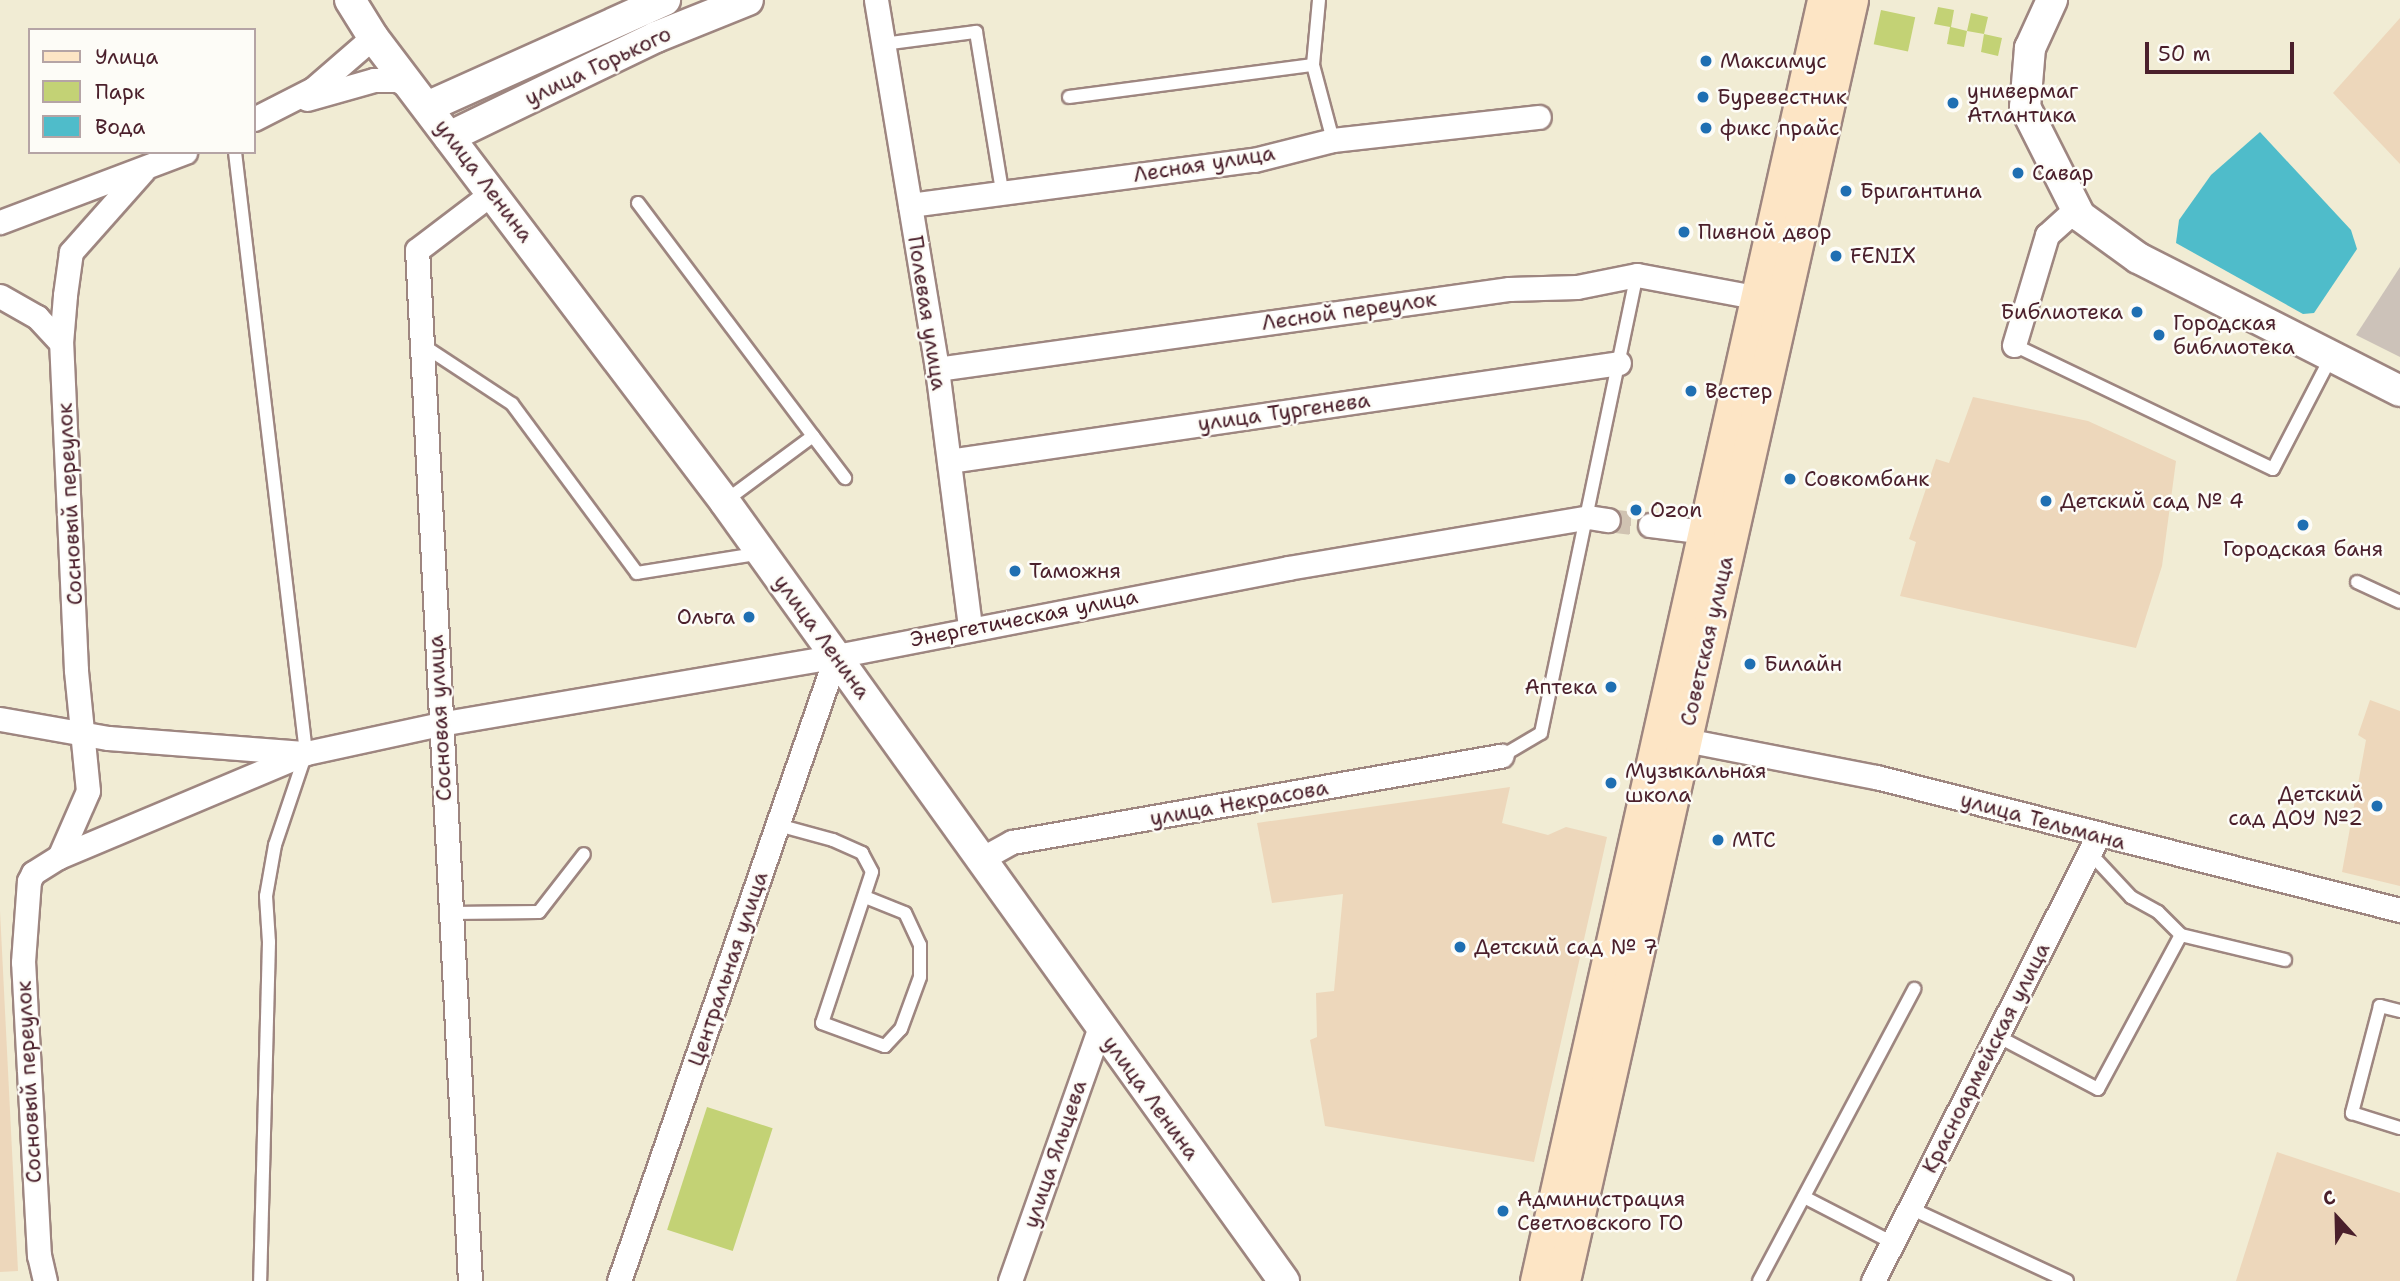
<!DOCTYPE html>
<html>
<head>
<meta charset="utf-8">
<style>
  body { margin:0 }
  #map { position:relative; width:2400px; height:1281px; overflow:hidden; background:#f1ecd4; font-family:"Shantell Sans",sans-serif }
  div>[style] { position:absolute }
  .built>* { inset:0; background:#edd7bb }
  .industrial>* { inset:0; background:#ccc2b9 }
  .green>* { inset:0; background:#c3d275; transform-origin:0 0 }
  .water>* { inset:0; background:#4fbcca }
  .minor-tunnel>* { height:23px; margin-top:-11.5px; transform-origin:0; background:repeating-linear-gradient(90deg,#d0c3b2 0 23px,transparent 0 34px) }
  .roads { filter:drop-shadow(2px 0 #9e8680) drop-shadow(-2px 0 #9e8680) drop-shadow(0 2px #9e8680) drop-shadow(0 -2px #9e8680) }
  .service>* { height:12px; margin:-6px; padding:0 6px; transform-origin:6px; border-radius:6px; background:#fff }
  .minor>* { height:23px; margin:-11.5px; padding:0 11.5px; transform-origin:11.5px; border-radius:11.5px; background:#fff }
  .tertiary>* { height:30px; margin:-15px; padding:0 15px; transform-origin:15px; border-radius:15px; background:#fff }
  .secondary>* { height:33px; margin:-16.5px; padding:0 16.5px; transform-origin:16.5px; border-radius:16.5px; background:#fde5c5 }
  .dots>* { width:19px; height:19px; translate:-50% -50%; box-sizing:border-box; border:4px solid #fdfcf7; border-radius:50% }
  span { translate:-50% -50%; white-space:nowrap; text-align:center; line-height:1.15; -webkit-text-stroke:5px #fdfcf7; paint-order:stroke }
  .poi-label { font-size:21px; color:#4a1f2b }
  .left { translate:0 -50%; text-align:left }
  .right { translate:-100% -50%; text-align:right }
  .street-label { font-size:21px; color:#4a1f2b }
  .legend { position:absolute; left:28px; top:28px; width:228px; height:126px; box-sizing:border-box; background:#fdfcf7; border:2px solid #b5a4a5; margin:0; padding:9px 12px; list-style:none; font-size:21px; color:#4a1f2b }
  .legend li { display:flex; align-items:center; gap:14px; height:35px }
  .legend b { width:35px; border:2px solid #b5a4a5 }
  .north { position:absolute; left:2302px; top:1183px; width:70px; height:70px; -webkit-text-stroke:5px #fdfcf7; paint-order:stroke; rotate:338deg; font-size:19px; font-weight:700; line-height:28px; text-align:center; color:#4a1f2b }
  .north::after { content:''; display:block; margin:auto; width:24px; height:32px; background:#4a1f2b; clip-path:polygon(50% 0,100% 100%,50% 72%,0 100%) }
  .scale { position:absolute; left:2145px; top:42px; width:149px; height:32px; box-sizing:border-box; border:4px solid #4a1f2b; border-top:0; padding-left:9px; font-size:21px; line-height:24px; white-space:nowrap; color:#4a1f2b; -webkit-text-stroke:5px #fdfcf7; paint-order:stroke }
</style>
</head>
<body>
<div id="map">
  <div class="built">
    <i style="clip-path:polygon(2400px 18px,2400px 164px,2333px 93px)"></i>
    <i style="clip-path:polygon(1973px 397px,2088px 421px,2176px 461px,2162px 566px,2136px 648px,1900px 596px,1916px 542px,1909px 539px,1936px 459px,1949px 463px)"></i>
    <i style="clip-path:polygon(2370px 700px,2400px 711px,2400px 886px,2342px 872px,2366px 740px,2358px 735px)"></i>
    <i style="clip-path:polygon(1510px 787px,1502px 823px,1548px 835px,1566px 827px,1607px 837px,1534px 1162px,1325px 1126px,1310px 1040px,1317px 1037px,1316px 993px,1334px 991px,1343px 894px,1272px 903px,1257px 823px)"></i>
    <i style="clip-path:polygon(0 911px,18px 1271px,0 1272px)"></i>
    <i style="clip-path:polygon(2277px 1152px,2400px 1193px,2400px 1281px,2236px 1281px)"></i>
  </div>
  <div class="industrial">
    <i style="clip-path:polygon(2400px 267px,2400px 357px,2356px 335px)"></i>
  </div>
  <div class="green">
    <i style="clip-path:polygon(1938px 7px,1954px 10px,1951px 27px,1967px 31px,1971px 13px,1988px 17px,1984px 34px,2002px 38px,1998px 56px,1981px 52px,1984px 34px,1967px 31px,1964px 47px,1947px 44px,1950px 27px,1934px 24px)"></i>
    <i style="left:1881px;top:10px;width:35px;height:35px;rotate:12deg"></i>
    <i style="left:707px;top:1107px;width:69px;height:129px;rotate:18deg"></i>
  </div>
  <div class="water">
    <i style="clip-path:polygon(2260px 132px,2351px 230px,2357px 249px,2314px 313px,2303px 314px,2176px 243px,2179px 220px,2211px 175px)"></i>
  </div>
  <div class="minor-tunnel">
    <i style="left:1608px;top:520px;width:42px;rotate:6.8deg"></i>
  </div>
  <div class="roads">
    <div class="service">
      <i style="left:1319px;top:0;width:65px;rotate:95.3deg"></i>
      <i style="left:1313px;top:65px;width:78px;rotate:75.1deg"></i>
      <i style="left:883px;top:44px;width:94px;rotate:-7.4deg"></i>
      <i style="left:976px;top:32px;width:161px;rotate:80.7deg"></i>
      <i style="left:1069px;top:97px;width:246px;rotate:-7.5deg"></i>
      <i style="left:235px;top:152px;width:605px;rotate:83.26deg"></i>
      <i style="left:306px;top:753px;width:97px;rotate:108.6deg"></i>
      <i style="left:275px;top:845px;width:52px;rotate:100deg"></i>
      <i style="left:266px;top:896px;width:46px;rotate:86.3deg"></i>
      <i style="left:269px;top:942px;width:339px;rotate:91.5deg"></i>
      <i style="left:638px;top:203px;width:291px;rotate:53.1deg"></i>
      <i style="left:813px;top:436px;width:109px;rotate:143.5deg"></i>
      <i style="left:421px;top:344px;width:109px;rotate:33.4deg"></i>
      <i style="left:512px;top:404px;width:210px;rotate:53.5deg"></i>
      <i style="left:637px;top:573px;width:127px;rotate:-9.1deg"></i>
      <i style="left:2014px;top:345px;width:287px;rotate:25.6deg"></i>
      <i style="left:2273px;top:469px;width:126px;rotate:-62.6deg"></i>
      <i style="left:813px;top:436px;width:53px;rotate:52.7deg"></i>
      <i style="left:2357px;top:582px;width:47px;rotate:24.9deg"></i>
      <i style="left:1502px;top:756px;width:45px;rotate:-30.5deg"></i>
      <i style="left:1541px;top:733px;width:468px;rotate:-78.2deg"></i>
      <i style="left:778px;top:825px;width:57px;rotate:15.3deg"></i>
      <i style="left:833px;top:840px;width:32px;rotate:24deg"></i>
      <i style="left:862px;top:853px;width:21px;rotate:62deg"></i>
      <i style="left:872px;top:872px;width:159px;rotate:108.3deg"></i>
      <i style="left:822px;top:1023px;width:67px;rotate:20.1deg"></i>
      <i style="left:885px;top:1046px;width:23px;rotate:-47deg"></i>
      <i style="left:901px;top:1029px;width:55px;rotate:-69.9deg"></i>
      <i style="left:920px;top:977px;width:32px;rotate:-90deg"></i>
      <i style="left:920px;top:945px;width:35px;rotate:-115deg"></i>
      <i style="left:905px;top:913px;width:43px;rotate:-158.2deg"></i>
      <i style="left:2090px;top:853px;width:60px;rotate:47deg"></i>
      <i style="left:2131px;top:897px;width:31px;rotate:29deg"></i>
      <i style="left:2158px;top:912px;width:33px;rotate:45deg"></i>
      <i style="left:2181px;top:935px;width:107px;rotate:13.5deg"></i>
      <i style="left:451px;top:913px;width:88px;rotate:-0.7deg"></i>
      <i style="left:539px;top:912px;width:73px;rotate:-52.2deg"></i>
      <i style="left:2400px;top:1011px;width:21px;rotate:-166deg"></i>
      <i style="left:2380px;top:1006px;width:111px;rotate:104.7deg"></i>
      <i style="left:2352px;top:1113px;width:50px;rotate:17.4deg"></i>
      <i style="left:1997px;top:1036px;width:114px;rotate:27.7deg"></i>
      <i style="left:2098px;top:1089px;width:175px;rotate:-61.7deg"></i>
      <i style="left:1804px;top:1197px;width:100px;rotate:27.3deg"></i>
      <i style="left:1910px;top:1208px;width:173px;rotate:24.9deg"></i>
      <i style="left:1759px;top:1281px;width:331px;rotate:-62deg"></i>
    </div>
    <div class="minor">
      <i style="left:876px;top:0;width:374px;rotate:80.6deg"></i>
      <i style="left:937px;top:369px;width:260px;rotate:82.7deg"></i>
      <i style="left:307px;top:99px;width:70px;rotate:-15.8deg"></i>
      <i style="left:374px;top:80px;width:23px"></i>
      <i style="left:397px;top:80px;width:18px;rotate:29deg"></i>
      <i style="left:254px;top:119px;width:66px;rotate:-27deg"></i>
      <i style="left:313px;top:89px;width:79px;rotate:-40.9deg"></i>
      <i style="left:910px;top:205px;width:347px;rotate:-7.5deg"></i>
      <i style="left:1254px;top:160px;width:81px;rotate:-14.2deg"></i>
      <i style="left:1333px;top:140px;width:207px;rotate:-6.4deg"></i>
      <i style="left:0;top:222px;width:198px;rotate:-20.7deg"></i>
      <i style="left:0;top:296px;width:43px;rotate:29.6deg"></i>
      <i style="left:37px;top:317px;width:35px;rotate:47deg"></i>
      <i style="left:2014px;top:345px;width:115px;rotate:-73.3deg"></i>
      <i style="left:2047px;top:235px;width:39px;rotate:-42deg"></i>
      <i style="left:937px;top:369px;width:578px;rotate:-7.96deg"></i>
      <i style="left:1509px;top:289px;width:68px;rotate:-1.7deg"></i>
      <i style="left:1577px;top:287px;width:61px;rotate:-11.3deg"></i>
      <i style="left:1637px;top:275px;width:125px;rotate:10.6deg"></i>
      <i style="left:949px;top:461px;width:677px;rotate:-8.32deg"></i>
      <i style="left:1650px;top:525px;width:55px;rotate:7.3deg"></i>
      <i style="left:0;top:719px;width:110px;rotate:10deg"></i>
      <i style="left:108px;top:738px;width:196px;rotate:4.4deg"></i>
      <i style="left:1685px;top:740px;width:195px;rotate:11deg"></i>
      <i style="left:1876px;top:777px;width:541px;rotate:14.24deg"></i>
      <i style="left:59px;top:857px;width:72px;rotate:-66.3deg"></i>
      <i style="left:88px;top:791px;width:122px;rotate:-95.7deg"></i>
      <i style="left:76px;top:670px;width:327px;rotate:-92.6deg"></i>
      <i style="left:61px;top:343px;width:48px;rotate:-85.2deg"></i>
      <i style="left:65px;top:295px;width:43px;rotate:-82.1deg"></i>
      <i style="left:71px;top:252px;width:107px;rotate:-48.4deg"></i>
      <i style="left:981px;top:859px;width:35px;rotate:-29deg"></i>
      <i style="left:1012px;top:842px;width:497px;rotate:-10deg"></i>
      <i style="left:45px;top:1281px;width:26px;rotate:-103deg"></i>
      <i style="left:39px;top:1256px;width:294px;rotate:-93.1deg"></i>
      <i style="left:23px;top:962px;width:81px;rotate:-85.8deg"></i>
      <i style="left:29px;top:881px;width:9px;rotate:-63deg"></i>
      <i style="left:33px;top:873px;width:31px;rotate:-32deg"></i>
      <i style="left:59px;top:857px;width:268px;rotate:-22.8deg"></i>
      <i style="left:306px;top:753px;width:137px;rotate:-12.2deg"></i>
      <i style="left:440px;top:724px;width:402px;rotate:-9.7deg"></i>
      <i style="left:836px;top:656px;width:460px;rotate:-11deg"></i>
      <i style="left:1288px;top:568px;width:304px;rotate:-9.6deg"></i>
      <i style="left:1588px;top:517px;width:20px;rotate:9deg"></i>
      <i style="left:470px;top:1281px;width:1032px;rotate:-92.94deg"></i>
      <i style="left:417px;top:250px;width:96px;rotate:-37.3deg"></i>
      <i style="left:619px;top:1281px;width:662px;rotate:-70.85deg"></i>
      <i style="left:1010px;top:1281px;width:269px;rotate:-70.5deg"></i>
      <i style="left:1873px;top:1281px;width:499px;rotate:-63.2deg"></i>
    </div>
    <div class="tertiary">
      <i style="left:350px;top:0;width:44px;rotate:58.1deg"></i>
      <i style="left:373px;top:37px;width:583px;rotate:52.87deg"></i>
      <i style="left:725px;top:502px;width:959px;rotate:54.34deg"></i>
      <i style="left:2052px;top:0;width:53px;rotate:114.6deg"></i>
      <i style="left:2030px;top:48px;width:59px;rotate:94.8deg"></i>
      <i style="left:2025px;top:107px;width:122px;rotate:63.2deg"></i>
      <i style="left:2080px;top:216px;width:72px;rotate:35.9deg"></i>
      <i style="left:2138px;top:258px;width:294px;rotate:26.9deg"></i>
      <i style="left:427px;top:107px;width:261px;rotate:-24.2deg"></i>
      <i style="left:449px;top:137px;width:230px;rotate:-25.8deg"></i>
      <i style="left:656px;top:37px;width:99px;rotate:-21.9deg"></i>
    </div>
    <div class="secondary">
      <i style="left:1537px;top:1281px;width:1313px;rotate:-77.37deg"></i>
      <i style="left:1563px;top:1281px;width:1313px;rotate:-77.33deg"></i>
    </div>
  </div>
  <div class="dots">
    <i style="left:1706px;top:61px;background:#1f6fb2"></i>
    <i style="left:1703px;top:97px;background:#1f6fb2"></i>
    <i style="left:1953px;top:103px;background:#1f6fb2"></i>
    <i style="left:1706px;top:128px;background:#1f6fb2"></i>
    <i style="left:2018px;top:173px;background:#1f6fb2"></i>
    <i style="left:1846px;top:191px;background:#1f6fb2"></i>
    <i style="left:1684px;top:232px;background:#1f6fb2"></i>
    <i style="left:1836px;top:256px;background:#1f6fb2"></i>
    <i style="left:2137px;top:312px;background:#1f6fb2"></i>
    <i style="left:2159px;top:335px;background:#1f6fb2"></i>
    <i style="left:1691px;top:391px;background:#1f6fb2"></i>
    <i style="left:1790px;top:479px;background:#1f6fb2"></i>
    <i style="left:2046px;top:501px;background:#1f6fb2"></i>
    <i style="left:1636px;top:510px;background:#1f6fb2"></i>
    <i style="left:2303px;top:525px;background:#1f6fb2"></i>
    <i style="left:1015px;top:571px;background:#1f6fb2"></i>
    <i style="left:749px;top:617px;background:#1f6fb2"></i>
    <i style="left:1750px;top:664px;background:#1f6fb2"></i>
    <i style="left:1611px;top:687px;background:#1f6fb2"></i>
    <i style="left:1611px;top:783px;background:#1f6fb2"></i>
    <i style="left:2377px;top:806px;background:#1f6fb2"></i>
    <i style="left:1718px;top:840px;background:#1f6fb2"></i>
    <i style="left:1460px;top:947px;background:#1f6fb2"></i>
    <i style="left:1503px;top:1211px;background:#1f6fb2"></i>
  </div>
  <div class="poi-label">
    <span class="left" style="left:1720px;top:61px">Максимус</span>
    <span class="left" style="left:1967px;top:103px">универмаг<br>Атлантика</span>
    <span class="left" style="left:1717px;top:97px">Буревестник</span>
    <span class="left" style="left:1720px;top:128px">фикс прайс</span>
    <span class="left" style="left:2032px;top:173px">Савар</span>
    <span class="left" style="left:1860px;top:191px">Бригантина</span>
    <span class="left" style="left:1698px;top:232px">Пивной двор</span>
    <span class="left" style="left:1850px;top:256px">FENIX</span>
    <span class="right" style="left:2123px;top:312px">Библиотека</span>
    <span class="left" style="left:2173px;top:335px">Городская<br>библиотека</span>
    <span class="left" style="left:1705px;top:391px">Вестер</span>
    <span class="left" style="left:1804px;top:479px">Совкомбанк</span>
    <span class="left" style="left:2060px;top:501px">Детский сад № 4</span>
    <span class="left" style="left:1650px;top:510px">Ozon</span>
    <span style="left:2303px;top:549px">Городская баня</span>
    <span class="left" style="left:1029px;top:571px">Таможня</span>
    <span class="right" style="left:735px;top:617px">Ольга</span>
    <span class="left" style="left:1764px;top:664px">Билайн</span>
    <span class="right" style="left:1597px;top:687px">Аптека</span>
    <span class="left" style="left:1625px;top:783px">Музыкальная<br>школа</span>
    <span class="right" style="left:2363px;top:806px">Детский<br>сад ДОУ №2</span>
    <span class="left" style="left:1732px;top:840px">МТС</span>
    <span class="left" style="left:1474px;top:947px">Детский сад № 7</span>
    <span class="left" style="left:1517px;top:1211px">Администрация<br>Светловского ГО</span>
  </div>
  <div class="street-label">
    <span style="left:598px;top:66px;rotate:-25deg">улица Горького</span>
    <span style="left:1204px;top:164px;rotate:-9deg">Лесная улица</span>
    <span style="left:484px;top:181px;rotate:53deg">улица Ленина</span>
    <span style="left:1349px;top:311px;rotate:-8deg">Лесной переулок</span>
    <span style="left:927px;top:313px;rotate:81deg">Полевая улица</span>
    <span style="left:1284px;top:412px;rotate:-8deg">улица Тургенева</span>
    <span style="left:70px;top:504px;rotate:-93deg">Сосновый переулок</span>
    <span style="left:1024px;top:618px;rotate:-11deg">Энергетическая улица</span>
    <span style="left:822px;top:637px;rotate:54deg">улица Ленина</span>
    <span style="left:1707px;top:641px;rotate:-77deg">Советская улица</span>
    <span style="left:440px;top:718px;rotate:-93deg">Сосновая улица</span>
    <span style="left:1239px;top:803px;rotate:-10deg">улица Некрасова</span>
    <span style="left:2043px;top:821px;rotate:15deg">улица Тельмана</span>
    <span style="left:728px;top:969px;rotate:-71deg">Центральная улица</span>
    <span style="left:1986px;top:1058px;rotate:-63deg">Красноармейская улица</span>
    <span style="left:29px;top:1082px;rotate:-93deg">Сосновый переулок</span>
    <span style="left:1151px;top:1098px;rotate:54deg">улица Ленина</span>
    <span style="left:1055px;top:1154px;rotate:-71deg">улица Яльцева</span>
  </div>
  <ul class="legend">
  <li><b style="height:9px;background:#fde5c5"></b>Улица</li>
  <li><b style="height:19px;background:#c3d275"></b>Парк</li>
  <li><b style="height:19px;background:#4fbcca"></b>Вода</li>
  </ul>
  <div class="north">С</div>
  <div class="scale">50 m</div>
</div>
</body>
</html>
